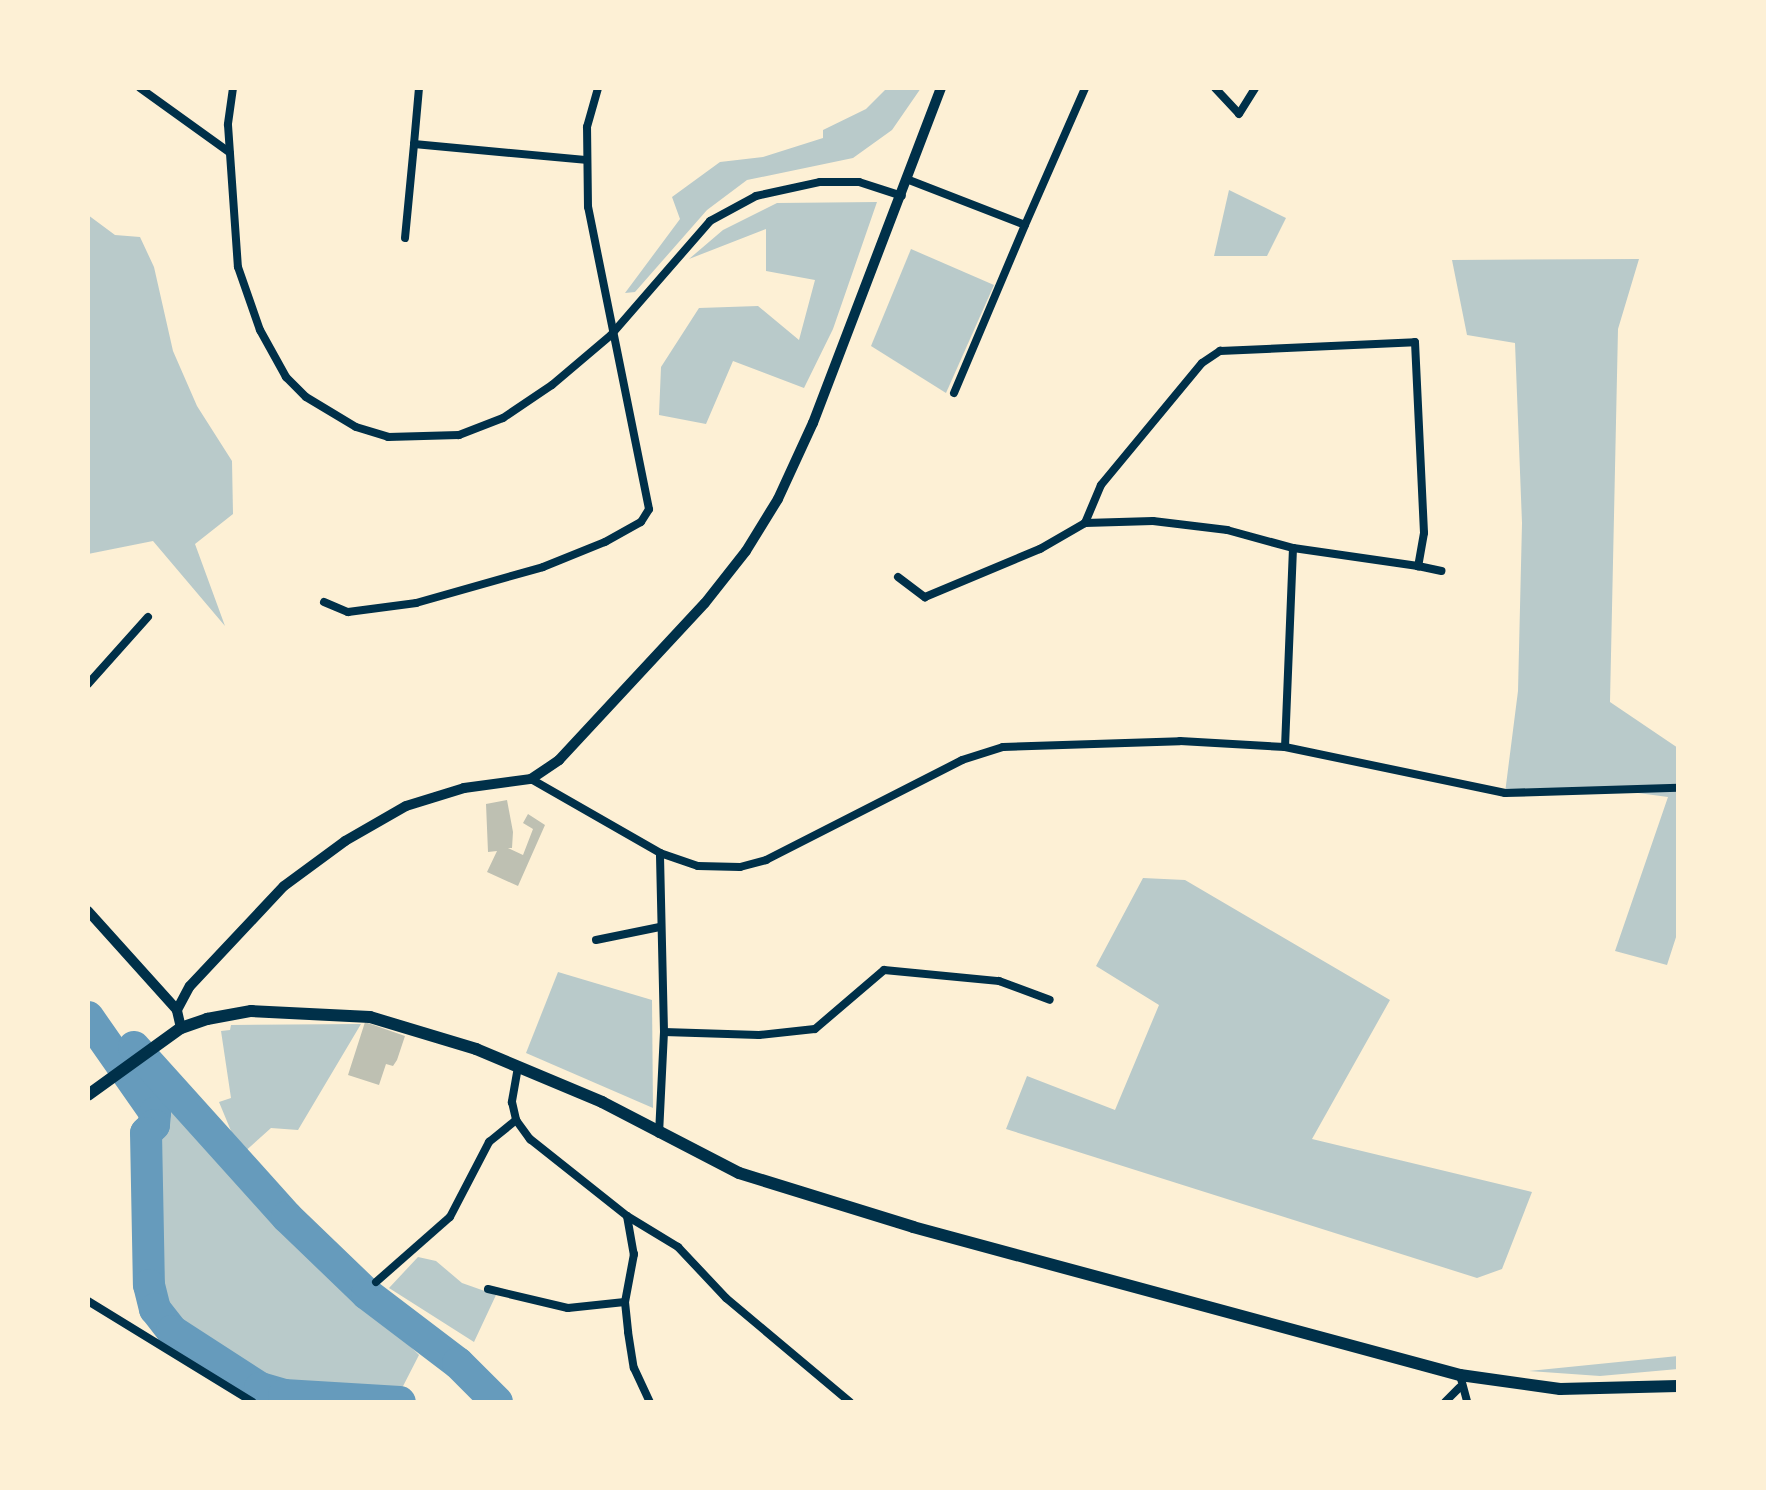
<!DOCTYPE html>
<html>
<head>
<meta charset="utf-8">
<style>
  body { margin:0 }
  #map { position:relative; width:1766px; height:1490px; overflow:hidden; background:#fdf0d5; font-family:"Golos Text",sans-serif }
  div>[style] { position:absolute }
  .green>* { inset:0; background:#b9caca }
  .river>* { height:32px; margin:-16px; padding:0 16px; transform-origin:16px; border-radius:16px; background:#669bbc }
  .building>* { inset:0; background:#bec0b2 }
  .minor>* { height:8px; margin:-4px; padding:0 4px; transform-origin:4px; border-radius:4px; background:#003049 }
  .tertiary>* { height:10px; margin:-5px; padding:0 5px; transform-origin:5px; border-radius:5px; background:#003049 }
  .primary>* { height:12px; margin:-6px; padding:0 6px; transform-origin:6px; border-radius:6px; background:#003049 }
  span { translate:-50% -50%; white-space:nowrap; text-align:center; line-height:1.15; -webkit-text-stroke:8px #fdf0d5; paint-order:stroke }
  .frame { position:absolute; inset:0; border:90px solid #fdf0d5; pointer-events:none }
</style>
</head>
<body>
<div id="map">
  <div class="green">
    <i style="clip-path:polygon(887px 88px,921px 88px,892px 130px,853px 158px,747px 180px,707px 210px,635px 292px,625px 293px,680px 219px,672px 197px,720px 162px,763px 157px,823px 138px,823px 130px,866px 109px)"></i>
    <i style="clip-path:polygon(1229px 190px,1286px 218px,1267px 256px,1214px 256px)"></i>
    <i style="clip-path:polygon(877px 202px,833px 329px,804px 388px,733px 361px,706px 424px,659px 415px,661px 367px,699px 308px,758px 306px,799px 340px,815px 280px,766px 271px,766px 229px,689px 259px,723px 230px,777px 203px)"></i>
    <i style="clip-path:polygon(88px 215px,115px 235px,140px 237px,154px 267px,173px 351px,197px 406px,232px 461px,233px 514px,195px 544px,225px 626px,153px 541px,88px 554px)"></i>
    <i style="clip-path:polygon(911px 249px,994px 285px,946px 393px,871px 346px)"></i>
    <i style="clip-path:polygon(1639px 259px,1618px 329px,1610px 702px,1678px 748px,1678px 931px,1667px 965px,1615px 951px,1668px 797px,1608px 789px,1505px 793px,1518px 691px,1522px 523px,1515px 343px,1467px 335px,1452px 260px)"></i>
    <i style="clip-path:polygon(1143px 878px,1185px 880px,1390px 1000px,1312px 1139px,1532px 1192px,1502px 1269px,1477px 1278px,1006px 1129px,1027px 1076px,1115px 1110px,1159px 1005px,1096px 966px)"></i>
    <i style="clip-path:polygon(558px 972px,652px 1000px,653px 1108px,526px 1053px)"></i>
    <i style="clip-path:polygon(361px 1024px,298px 1130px,271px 1128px,241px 1155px,219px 1102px,231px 1098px,221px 1031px,230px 1030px,231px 1025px)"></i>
    <i style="clip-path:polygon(166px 1091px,238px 1174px,419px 1355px,399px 1394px,261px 1385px,176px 1328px,158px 1306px,159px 1106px)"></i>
    <i style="clip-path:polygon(418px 1257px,436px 1261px,462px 1283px,496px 1295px,474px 1342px,389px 1288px)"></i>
    <i style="clip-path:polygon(1678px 1356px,1678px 1369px,1600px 1376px,1529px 1371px)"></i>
  </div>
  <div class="river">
    <i style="left:88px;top:1017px;width:117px;rotate:55.1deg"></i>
    <i style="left:155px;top:1113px;width:12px;rotate:95deg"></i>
    <i style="left:154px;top:1125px;width:11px;rotate:135deg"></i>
    <i style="left:146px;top:1133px;width:152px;rotate:88.9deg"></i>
    <i style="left:149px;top:1285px;width:25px;rotate:76deg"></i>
    <i style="left:155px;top:1309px;width:28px;rotate:52deg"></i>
    <i style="left:172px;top:1331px;width:105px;rotate:32.9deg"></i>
    <i style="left:260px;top:1388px;width:25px;rotate:16deg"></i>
    <i style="left:284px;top:1395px;width:116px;rotate:3.5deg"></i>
    <i style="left:134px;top:1047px;width:229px;rotate:48deg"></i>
    <i style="left:287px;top:1217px;width:111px;rotate:43.9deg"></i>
    <i style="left:367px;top:1294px;width:114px;rotate:37.2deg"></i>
    <i style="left:458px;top:1363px;width:55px;rotate:45deg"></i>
  </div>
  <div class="building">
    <i style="clip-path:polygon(507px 800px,513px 832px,512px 848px,508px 848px,523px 855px,533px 829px,523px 823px,528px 814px,545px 825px,518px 886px,487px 872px,497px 851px,488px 852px,486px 804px)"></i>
    <i style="clip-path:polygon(365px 1022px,405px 1036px,397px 1060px,393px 1066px,386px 1064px,379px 1085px,348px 1075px)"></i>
  </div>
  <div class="minor">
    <i style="left:140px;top:88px;width:110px;rotate:35.7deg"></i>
    <i style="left:233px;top:88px;width:37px;rotate:98deg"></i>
    <i style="left:228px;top:125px;width:142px;rotate:86deg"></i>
    <i style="left:238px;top:267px;width:67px;rotate:70.8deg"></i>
    <i style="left:260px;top:330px;width:54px;rotate:61deg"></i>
    <i style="left:286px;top:377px;width:28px;rotate:45deg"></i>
    <i style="left:306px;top:397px;width:58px;rotate:31deg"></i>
    <i style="left:356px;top:427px;width:34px;rotate:17deg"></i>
    <i style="left:388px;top:437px;width:71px;rotate:-1.6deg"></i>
    <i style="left:459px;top:435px;width:47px;rotate:-21.1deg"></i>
    <i style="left:503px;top:418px;width:59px;rotate:-34deg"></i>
    <i style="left:552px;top:385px;width:77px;rotate:-40.3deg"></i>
    <i style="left:611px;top:335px;width:151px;rotate:-49deg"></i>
    <i style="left:710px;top:221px;width:52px;rotate:-28.5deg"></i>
    <i style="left:756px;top:196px;width:66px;rotate:-12.3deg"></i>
    <i style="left:820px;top:182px;width:39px"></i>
    <i style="left:859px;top:182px;width:45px;rotate:18deg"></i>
    <i style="left:1215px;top:88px;width:35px;rotate:47deg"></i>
    <i style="left:1239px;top:114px;width:31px;rotate:-58deg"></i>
    <i style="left:414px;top:144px;width:56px;rotate:-84.9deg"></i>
    <i style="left:909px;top:180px;width:124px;rotate:21.2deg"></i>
    <i style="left:1025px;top:225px;width:150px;rotate:-66.3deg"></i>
    <i style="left:405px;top:238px;width:94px;rotate:-84.5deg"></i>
    <i style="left:414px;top:144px;width:172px;rotate:5.3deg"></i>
    <i style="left:954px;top:393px;width:182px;rotate:-67.1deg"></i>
    <i style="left:1085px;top:523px;width:68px;rotate:-1.7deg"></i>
    <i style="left:1153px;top:521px;width:75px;rotate:6.9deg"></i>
    <i style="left:1227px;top:530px;width:68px;rotate:15.3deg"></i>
    <i style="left:1418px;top:566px;width:24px;rotate:12deg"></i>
    <i style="left:898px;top:577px;width:34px;rotate:37deg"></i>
    <i style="left:925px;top:597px;width:125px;rotate:-22.7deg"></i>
    <i style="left:1040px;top:549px;width:52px;rotate:-30deg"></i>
    <i style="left:1085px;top:523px;width:41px;rotate:-67.2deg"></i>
    <i style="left:1101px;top:485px;width:158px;rotate:-50.4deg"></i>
    <i style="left:1202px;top:363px;width:22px;rotate:-34deg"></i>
    <i style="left:1220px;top:351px;width:195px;rotate:-2.6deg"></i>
    <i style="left:1415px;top:342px;width:191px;rotate:87.3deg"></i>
    <i style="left:1424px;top:533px;width:34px;rotate:100deg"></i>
    <i style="left:1418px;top:566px;width:126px;rotate:-171.8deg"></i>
    <i style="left:1293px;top:548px;width:199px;rotate:92.3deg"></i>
    <i style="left:324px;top:602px;width:26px;rotate:23deg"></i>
    <i style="left:348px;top:612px;width:69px;rotate:-7.5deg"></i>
    <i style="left:416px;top:603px;width:132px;rotate:-15.8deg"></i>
    <i style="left:543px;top:567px;width:67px;rotate:-22deg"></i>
    <i style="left:605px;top:542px;width:41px;rotate:-29.1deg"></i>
    <i style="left:641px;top:522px;width:15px;rotate:-58deg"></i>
    <i style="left:649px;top:509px;width:308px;rotate:-101.4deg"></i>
    <i style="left:588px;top:207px;width:80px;rotate:-90.7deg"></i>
    <i style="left:587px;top:127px;width:41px;rotate:-74.2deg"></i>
    <i style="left:88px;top:684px;width:90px;rotate:-48.2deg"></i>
    <i style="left:531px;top:779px;width:149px;rotate:29.8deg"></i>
    <i style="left:660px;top:853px;width:40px;rotate:18.9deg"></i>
    <i style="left:698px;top:866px;width:42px;rotate:1.4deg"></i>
    <i style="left:740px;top:867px;width:27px;rotate:-15deg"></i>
    <i style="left:766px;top:860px;width:220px;rotate:-27deg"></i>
    <i style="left:962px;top:760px;width:43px;rotate:-17.6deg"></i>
    <i style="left:1003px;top:747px;width:177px;rotate:-1.9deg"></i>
    <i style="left:1180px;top:741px;width:105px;rotate:3.3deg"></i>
    <i style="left:1285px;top:747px;width:225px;rotate:11.8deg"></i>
    <i style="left:1505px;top:793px;width:173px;rotate:-1.7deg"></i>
    <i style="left:596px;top:940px;width:65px;rotate:-11.5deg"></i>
    <i style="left:664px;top:1032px;width:95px;rotate:1.8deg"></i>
    <i style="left:759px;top:1035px;width:56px;rotate:-6.1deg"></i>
    <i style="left:815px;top:1029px;width:91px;rotate:-40.5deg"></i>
    <i style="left:884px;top:970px;width:116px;rotate:5.5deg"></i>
    <i style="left:999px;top:981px;width:54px;rotate:20.4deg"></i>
    <i style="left:518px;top:1067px;width:36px;rotate:100deg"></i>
    <i style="left:512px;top:1102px;width:18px;rotate:77deg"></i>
    <i style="left:516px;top:1120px;width:24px;rotate:54deg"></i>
    <i style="left:530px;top:1139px;width:124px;rotate:38.4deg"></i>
    <i style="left:627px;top:1216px;width:39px;rotate:80deg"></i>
    <i style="left:634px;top:1254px;width:49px;rotate:100.6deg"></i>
    <i style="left:625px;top:1302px;width:30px;rotate:84deg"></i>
    <i style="left:628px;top:1332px;width:36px;rotate:81deg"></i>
    <i style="left:634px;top:1368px;width:38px;rotate:65deg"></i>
    <i style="left:659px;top:1134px;width:102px;rotate:-87.2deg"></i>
    <i style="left:664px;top:1032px;width:179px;rotate:-91.3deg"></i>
    <i style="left:627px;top:1216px;width:60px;rotate:31.3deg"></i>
    <i style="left:678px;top:1247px;width:70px;rotate:46.7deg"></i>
    <i style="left:726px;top:1298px;width:162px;rotate:40deg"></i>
    <i style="left:376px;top:1282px;width:98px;rotate:-41.3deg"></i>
    <i style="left:450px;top:1217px;width:85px;rotate:-62.5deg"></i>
    <i style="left:489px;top:1142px;width:35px;rotate:-39deg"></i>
    <i style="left:488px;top:1289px;width:82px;rotate:13.4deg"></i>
    <i style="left:568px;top:1308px;width:57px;rotate:-6deg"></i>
    <i style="left:88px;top:1301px;width:193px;rotate:31.5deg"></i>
    <i style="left:1460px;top:1375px;width:28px;rotate:75deg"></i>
    <i style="left:1445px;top:1402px;width:20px;rotate:-45deg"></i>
  </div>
  <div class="tertiary">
    <i style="left:88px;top:911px;width:133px;rotate:48deg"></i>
    <i style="left:181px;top:1028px;width:18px;rotate:-103deg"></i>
    <i style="left:177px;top:1010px;width:27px;rotate:-62deg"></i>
    <i style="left:190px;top:986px;width:137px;rotate:-46.8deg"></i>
    <i style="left:284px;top:886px;width:76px;rotate:-36.4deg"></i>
    <i style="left:345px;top:841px;width:70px;rotate:-29.8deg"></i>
    <i style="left:406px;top:806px;width:61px;rotate:-17.2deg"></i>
    <i style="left:464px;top:788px;width:68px;rotate:-7.7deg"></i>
    <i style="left:531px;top:779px;width:34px;rotate:-34deg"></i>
    <i style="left:559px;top:760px;width:214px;rotate:-47.1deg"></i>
    <i style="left:705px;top:603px;width:66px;rotate:-51.7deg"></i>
    <i style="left:746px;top:551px;width:61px;rotate:-58.4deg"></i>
    <i style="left:778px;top:499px;width:84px;rotate:-65.3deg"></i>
    <i style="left:813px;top:423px;width:359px;rotate:-69.1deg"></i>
  </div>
  <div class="primary">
    <i style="left:88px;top:1095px;width:115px;rotate:-35.8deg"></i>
    <i style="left:181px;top:1028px;width:28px;rotate:-19deg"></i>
    <i style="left:207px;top:1019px;width:45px;rotate:-10.3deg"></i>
    <i style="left:251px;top:1011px;width:119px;rotate:2.9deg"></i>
    <i style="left:370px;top:1017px;width:111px;rotate:16.8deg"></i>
    <i style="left:476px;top:1049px;width:137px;rotate:22.8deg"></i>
    <i style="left:602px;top:1102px;width:154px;rotate:27.4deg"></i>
    <i style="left:739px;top:1173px;width:182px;rotate:17.2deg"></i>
    <i style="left:913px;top:1227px;width:567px;rotate:15.14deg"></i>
    <i style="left:1460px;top:1375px;width:101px;rotate:8deg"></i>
    <i style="left:1560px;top:1389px;width:118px;rotate:-1.5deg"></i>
  </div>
  <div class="frame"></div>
</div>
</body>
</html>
